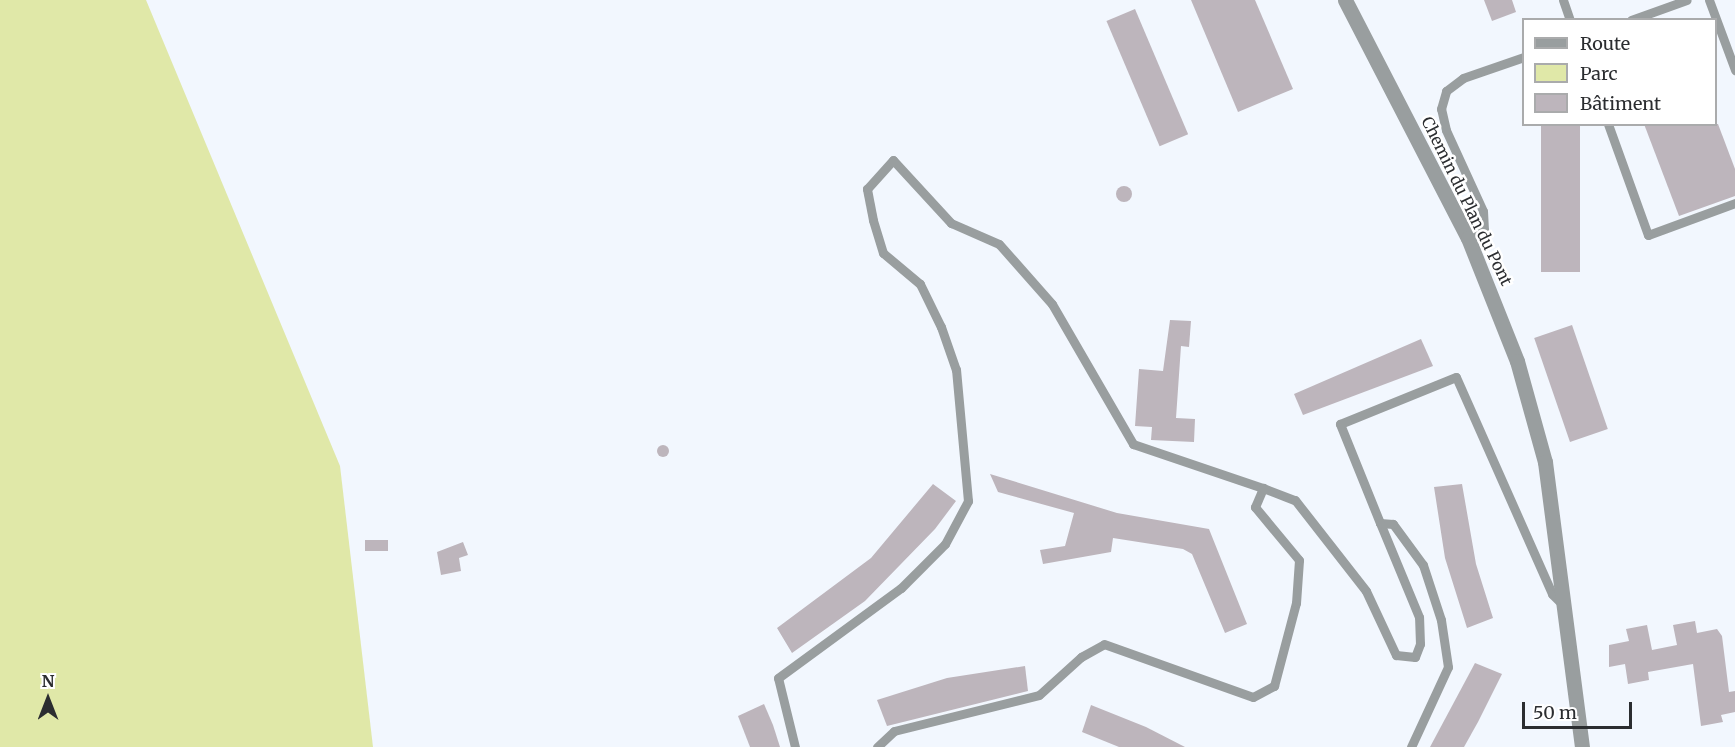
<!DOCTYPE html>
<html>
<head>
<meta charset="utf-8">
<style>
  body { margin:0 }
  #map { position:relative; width:1735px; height:747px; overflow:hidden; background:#f2f7fe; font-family:Merriweather,serif }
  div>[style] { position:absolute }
  .green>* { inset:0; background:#e0e8a8 }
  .building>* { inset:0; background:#bdb5bc; transform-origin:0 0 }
  .round { border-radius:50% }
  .lane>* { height:9px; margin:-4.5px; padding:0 4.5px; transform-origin:4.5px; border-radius:4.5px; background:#999e9f }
  .street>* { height:15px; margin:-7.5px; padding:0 7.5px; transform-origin:7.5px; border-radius:7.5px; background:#999e9f }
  span { translate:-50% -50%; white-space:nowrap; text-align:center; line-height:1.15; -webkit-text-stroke:5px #fff; paint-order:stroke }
  .street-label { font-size:16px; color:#2b2d30 }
  .legend { position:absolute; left:1522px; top:18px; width:195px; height:108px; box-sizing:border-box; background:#fff; border:2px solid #aaabac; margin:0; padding:8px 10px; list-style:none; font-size:18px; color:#2b2d30 }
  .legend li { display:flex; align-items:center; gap:12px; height:30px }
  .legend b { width:30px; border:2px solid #aaabac }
  .north { position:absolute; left:18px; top:669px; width:60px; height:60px; -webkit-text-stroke:4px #fff; paint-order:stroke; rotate:0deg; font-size:16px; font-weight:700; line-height:24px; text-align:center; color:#2b2d30 }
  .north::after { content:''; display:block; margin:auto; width:21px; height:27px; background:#2b2d30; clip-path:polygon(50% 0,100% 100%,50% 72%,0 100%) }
  .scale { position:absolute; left:1522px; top:702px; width:110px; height:27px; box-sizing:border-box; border:3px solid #2b2d30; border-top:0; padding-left:8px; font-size:18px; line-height:21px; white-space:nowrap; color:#2b2d30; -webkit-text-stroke:4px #fff; paint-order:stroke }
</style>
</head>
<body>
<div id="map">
  <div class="green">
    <i style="clip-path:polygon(0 0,146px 0,340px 466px,373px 747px,0 747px)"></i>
  </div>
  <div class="building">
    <i style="clip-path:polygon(1191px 0,1255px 0,1293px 89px,1238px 112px)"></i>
    <i style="clip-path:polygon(1484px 0,1512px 0,1516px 12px,1492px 21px)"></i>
    <i style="left:1135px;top:9px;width:136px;height:31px;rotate:67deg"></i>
    <i style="left:1541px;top:124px;width:39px;height:148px"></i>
    <i style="clip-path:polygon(1644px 124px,1718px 124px,1735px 169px,1735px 196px,1679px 216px)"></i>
    <i class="round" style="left:1116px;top:186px;width:16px;height:16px"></i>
    <i style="clip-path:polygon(1170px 320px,1191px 321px,1189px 347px,1181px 346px,1176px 418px,1195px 419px,1194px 442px,1151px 440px,1152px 427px,1135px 426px,1139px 369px,1163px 371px)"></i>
    <i style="left:1572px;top:325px;width:110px;height:40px;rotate:71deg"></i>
    <i style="clip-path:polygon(1421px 339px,1433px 366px,1303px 415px,1294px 394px)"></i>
    <i class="round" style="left:657px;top:445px;width:12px;height:12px"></i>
    <i style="clip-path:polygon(990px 474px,1117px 513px,1209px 529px,1247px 624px,1225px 633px,1192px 554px,1183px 549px,1113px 538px,1111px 552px,1043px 564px,1040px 550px,1065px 546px,1074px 513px,998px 492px)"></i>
    <i style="clip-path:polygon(933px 484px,956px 501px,935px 529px,865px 601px,792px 653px,777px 628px,871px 558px)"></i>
    <i style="clip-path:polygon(1462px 484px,1476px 564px,1493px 618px,1467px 628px,1445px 558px,1434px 487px)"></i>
    <i style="left:365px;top:540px;width:23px;height:11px"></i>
    <i style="clip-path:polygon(463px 542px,468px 555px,459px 558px,461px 571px,441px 575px,437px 552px)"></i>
    <i style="clip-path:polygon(1695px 621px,1697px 633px,1717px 629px,1722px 636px,1729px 692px,1735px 691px,1735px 712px,1721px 715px,1723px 722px,1701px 726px,1693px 664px,1648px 672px,1649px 680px,1628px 684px,1625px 664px,1609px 667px,1609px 645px,1629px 641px,1626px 629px,1647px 625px,1652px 650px,1677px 645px,1673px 625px)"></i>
    <i style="clip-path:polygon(1475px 663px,1502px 674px,1478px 722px,1464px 747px,1430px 747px)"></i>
    <i style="clip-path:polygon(1025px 666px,1028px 691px,887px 726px,877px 700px,947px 678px)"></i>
    <i style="clip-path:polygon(764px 704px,773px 725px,780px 747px,750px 747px,738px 716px)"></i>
    <i style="clip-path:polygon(1091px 705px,1146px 727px,1185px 747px,1119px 747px,1082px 732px)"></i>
  </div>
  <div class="lane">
    <i style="left:1563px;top:0;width:21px;rotate:71deg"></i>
    <i style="left:1709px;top:0;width:75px;rotate:69.6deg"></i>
    <i style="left:1631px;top:20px;width:59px;rotate:-19.7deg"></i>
    <i style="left:1608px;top:124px;width:118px;rotate:70.2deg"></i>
    <i style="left:1648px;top:235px;width:93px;rotate:-20.2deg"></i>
    <i style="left:1468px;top:238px;width:18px;rotate:-27deg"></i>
    <i style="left:1484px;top:230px;width:19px;rotate:-93deg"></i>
    <i style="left:1483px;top:211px;width:89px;rotate:-114.6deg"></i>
    <i style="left:1446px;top:130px;width:22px;rotate:-103deg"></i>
    <i style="left:1441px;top:109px;width:19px;rotate:-74deg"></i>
    <i style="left:1446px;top:91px;width:21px;rotate:-37deg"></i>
    <i style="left:1463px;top:78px;width:65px;rotate:-19deg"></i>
    <i style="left:795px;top:747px;width:71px;rotate:-103.8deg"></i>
    <i style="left:778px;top:678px;width:152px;rotate:-36.2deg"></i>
    <i style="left:901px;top:588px;width:62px;rotate:-45deg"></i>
    <i style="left:945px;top:544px;width:49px;rotate:-61.9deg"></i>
    <i style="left:968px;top:501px;width:132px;rotate:-95.2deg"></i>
    <i style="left:956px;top:370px;width:46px;rotate:-109.2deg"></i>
    <i style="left:941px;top:327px;width:48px;rotate:-116deg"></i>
    <i style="left:920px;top:284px;width:48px;rotate:-140deg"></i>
    <i style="left:883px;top:253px;width:34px;rotate:-107deg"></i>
    <i style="left:873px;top:220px;width:32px;rotate:-101deg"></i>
    <i style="left:867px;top:189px;width:39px;rotate:-48deg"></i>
    <i style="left:893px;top:160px;width:86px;rotate:47.4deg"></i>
    <i style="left:951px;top:223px;width:52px;rotate:23.6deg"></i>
    <i style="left:999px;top:244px;width:80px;rotate:48.5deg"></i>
    <i style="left:1052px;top:304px;width:162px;rotate:59.9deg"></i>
    <i style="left:1133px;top:444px;width:137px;rotate:18.7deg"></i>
    <i style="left:877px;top:747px;width:23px;rotate:-43deg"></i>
    <i style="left:894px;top:731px;width:149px;rotate:-13.9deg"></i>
    <i style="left:1039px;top:695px;width:57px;rotate:-42.1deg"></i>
    <i style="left:1081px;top:657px;width:26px;rotate:-29deg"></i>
    <i style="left:1104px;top:644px;width:158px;rotate:19.6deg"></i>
    <i style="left:1253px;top:697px;width:24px;rotate:-28deg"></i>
    <i style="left:1274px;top:686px;width:86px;rotate:-75.2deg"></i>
    <i style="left:1296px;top:603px;width:43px;rotate:-86deg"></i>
    <i style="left:1299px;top:560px;width:69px;rotate:-129.7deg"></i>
    <i style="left:1255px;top:507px;width:21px;rotate:-67deg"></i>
    <i style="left:1263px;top:488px;width:34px;rotate:21deg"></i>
    <i style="left:1295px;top:500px;width:115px;rotate:52deg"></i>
    <i style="left:1366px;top:591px;width:71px;rotate:64.9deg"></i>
    <i style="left:1396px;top:655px;width:19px;rotate:6deg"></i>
    <i style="left:1415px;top:657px;width:14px;rotate:-69deg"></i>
    <i style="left:1420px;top:644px;width:27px;rotate:-92deg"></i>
    <i style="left:1419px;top:617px;width:102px;rotate:-112.5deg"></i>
    <i style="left:1411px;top:747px;width:88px;rotate:-65.2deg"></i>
    <i style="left:1448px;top:667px;width:48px;rotate:-98.5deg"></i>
    <i style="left:1441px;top:620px;width:58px;rotate:-108.1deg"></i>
    <i style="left:1423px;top:565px;width:51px;rotate:-126.2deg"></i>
    <i style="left:1393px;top:524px;width:13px;rotate:-176deg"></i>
    <i style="left:1380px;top:523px;width:107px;rotate:-112deg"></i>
    <i style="left:1340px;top:424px;width:125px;rotate:-22.1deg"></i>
    <i style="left:1456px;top:377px;width:237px;rotate:66.1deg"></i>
    <i style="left:1552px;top:594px;width:14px;rotate:45deg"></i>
  </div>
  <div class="street">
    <i style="left:1345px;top:0;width:268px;rotate:62.7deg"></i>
    <i style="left:1468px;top:238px;width:132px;rotate:68.3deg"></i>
    <i style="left:1517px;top:361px;width:105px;rotate:74.5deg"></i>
    <i style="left:1545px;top:462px;width:287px;rotate:82.6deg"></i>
  </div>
  <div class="street-label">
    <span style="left:1467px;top:201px;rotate:64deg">Chemin du Plan du Pont</span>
  </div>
  <ul class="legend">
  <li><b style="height:8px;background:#999e9f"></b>Route</li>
  <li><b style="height:16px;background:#e0e8a8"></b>Parc</li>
  <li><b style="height:16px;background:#bdb5bc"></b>Bâtiment</li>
  </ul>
  <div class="north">N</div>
  <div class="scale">50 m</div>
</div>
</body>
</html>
